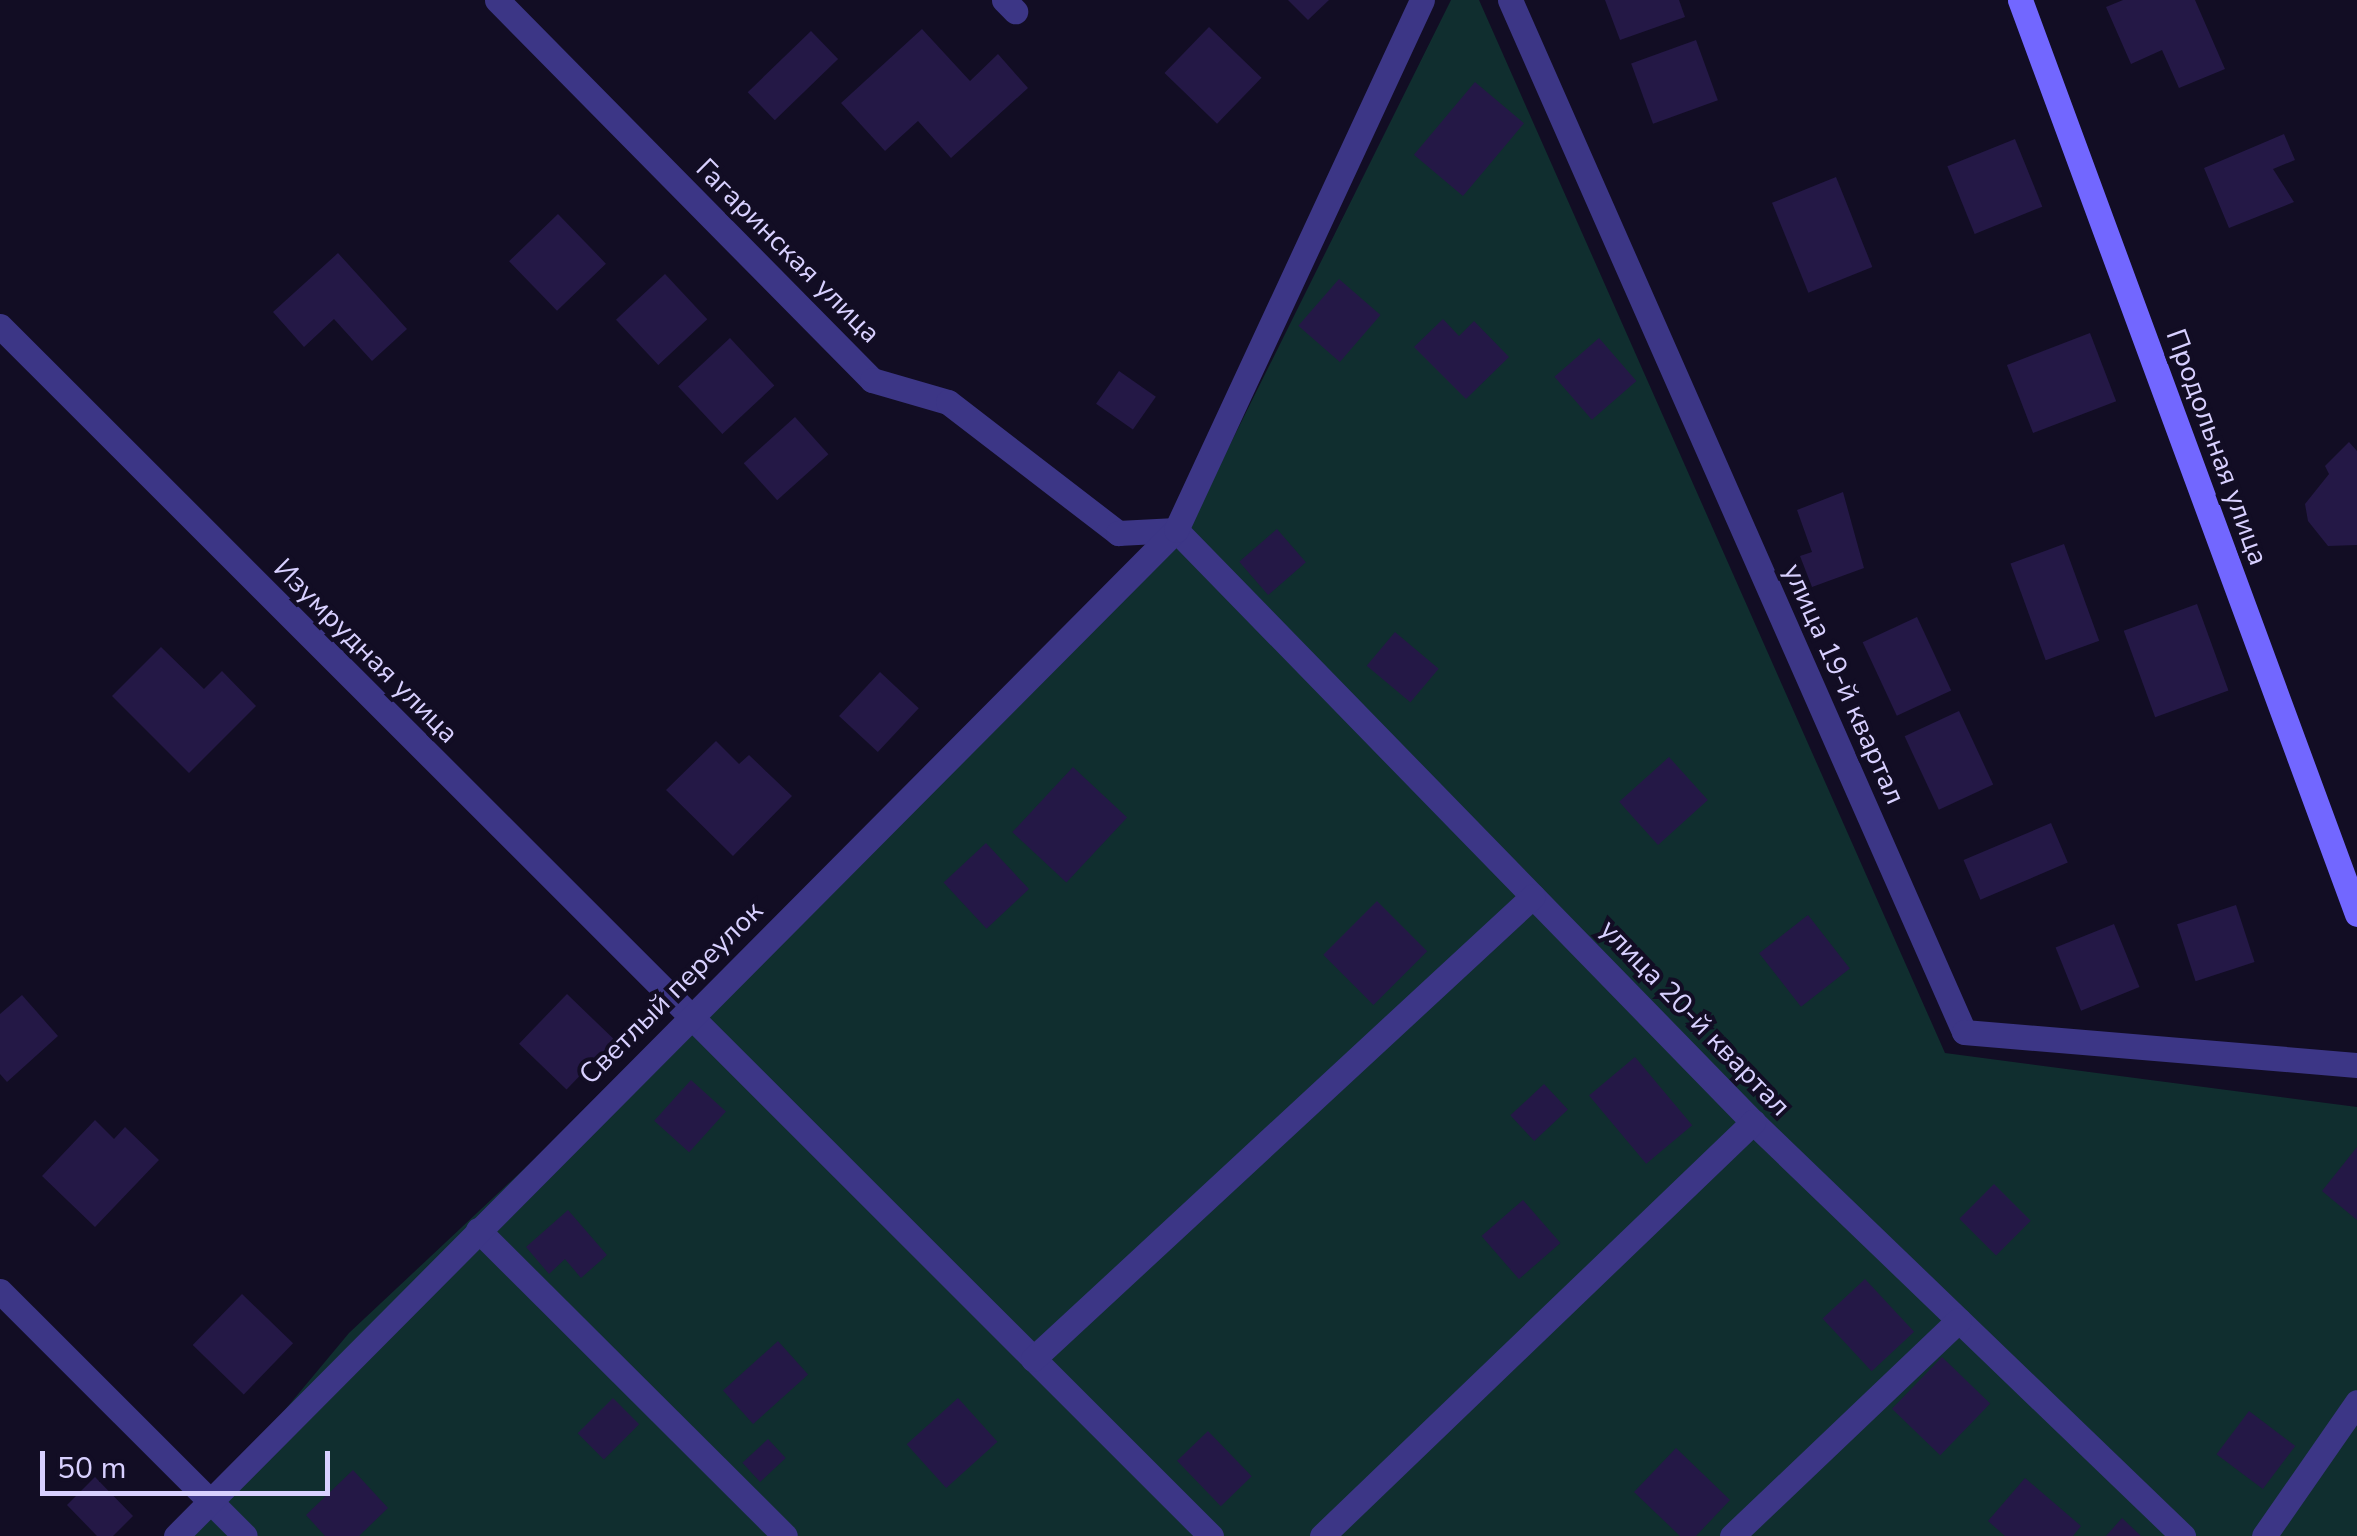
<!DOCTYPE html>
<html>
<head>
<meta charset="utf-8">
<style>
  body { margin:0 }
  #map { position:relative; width:2357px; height:1536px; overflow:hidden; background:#120d24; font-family:"Nunito Sans",sans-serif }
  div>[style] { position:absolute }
  .green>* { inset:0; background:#102e2f }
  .building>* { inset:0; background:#241846; transform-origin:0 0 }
  .street>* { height:25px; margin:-12.5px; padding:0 12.5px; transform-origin:12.5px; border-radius:12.5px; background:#3c3686 }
  .secondary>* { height:25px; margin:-12.5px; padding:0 12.5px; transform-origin:12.5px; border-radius:12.5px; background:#7267ff }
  span { translate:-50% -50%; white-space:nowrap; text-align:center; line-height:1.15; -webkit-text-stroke:8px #120d24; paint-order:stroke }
  .street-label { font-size:28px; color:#d8d0ff }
  .scale { position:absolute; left:40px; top:1451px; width:290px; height:45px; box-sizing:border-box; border:5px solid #d8d0ff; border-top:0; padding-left:12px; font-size:30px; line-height:35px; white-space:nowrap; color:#d8d0ff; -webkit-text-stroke:8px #120d24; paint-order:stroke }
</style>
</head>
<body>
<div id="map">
  <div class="green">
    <i style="clip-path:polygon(1451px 0,1479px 0,1945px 1053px,2357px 1107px,2357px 1536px,180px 1536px,349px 1333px,1022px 702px,1198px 509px)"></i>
  </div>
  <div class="building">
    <i style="clip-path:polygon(1288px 0,1329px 0,1308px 20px)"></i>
    <i style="clip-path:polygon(1605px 0,1679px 0,1685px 17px,1620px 40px)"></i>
    <i style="clip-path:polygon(2123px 0,2195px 0,2225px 69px,2179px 88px,2162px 50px,2131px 64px,2106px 7px)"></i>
    <i style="left:1209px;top:27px;width:73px;height:64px;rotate:44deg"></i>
    <i style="clip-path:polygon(922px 29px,970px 81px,998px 54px,1028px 88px,951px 158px,918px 121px,885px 151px,841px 103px)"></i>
    <i style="left:811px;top:31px;width:39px;height:88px;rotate:46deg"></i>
    <i style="left:1696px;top:40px;width:64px;height:69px;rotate:70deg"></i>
    <i style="left:1475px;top:82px;width:64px;height:95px;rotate:40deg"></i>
    <i style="clip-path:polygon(2284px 134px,2295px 160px,2273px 169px,2294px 202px,2229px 228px,2204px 168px)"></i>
    <i style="left:2015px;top:139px;width:73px;height:73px;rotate:68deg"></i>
    <i style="left:1836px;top:177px;width:97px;height:69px;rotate:68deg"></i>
    <i style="left:558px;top:214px;width:69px;height:68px;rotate:46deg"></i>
    <i style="clip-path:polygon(338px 253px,407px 329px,372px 361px,334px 319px,304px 347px,273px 312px)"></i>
    <i style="left:665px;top:274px;width:62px;height:67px;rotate:47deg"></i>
    <i style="left:1339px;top:279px;width:55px;height:62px;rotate:41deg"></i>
    <i style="clip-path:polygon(1443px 319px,1459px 336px,1474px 321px,1509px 357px,1466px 399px,1414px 347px)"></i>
    <i style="left:2090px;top:333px;width:73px;height:89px;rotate:69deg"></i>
    <i style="left:730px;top:338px;width:65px;height:71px;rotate:47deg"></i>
    <i style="left:1599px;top:338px;width:57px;height:59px;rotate:49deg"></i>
    <i style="left:1119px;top:371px;width:45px;height:40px;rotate:35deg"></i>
    <i style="left:795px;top:417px;width:50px;height:69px;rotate:48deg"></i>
    <i style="clip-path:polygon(2349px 442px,2357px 451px,2357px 545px,2328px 546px,2308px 521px,2305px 504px,2329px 474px,2325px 466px)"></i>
    <i style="clip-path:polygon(1843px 492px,1864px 568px,1812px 587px,1800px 556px,1812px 552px,1797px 510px)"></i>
    <i style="left:1277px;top:529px;width:44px;height:50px;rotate:49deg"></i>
    <i style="left:2064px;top:544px;width:103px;height:57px;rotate:70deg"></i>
    <i style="left:2197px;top:604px;width:92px;height:78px;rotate:70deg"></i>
    <i style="left:1917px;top:617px;width:81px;height:60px;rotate:65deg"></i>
    <i style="left:1395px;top:632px;width:57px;height:44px;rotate:40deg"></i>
    <i style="clip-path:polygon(161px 647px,204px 689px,222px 671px,256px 706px,189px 773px,112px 696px)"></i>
    <i style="left:880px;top:672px;width:53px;height:60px;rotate:43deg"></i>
    <i style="left:1959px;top:711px;width:81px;height:60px;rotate:65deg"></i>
    <i style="clip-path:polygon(716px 741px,739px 764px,749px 755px,792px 796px,733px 856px,666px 790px)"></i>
    <i style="left:1669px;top:757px;width:58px;height:67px;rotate:48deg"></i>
    <i style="left:1073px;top:767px;width:74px;height:89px;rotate:43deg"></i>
    <i style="left:2051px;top:823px;width:43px;height:95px;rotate:67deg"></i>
    <i style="left:986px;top:843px;width:63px;height:58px;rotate:47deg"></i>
    <i style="left:1377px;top:901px;width:71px;height:76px;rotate:45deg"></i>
    <i style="left:2236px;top:905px;width:60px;height:62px;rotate:72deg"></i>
    <i style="left:1808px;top:915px;width:68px;height:62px;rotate:52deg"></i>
    <i style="left:2114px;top:924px;width:68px;height:63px;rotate:68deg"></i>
    <i style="left:567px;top:994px;width:66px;height:69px;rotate:44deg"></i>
    <i style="clip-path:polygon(22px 995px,58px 1036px,7px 1082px,0 1074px,0 1014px)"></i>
    <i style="left:1635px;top:1057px;width:89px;height:60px;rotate:50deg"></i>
    <i style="left:691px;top:1080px;width:47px;height:55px;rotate:42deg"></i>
    <i style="left:1544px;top:1084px;width:35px;height:46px;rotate:47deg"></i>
    <i style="clip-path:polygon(95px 1120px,114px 1139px,125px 1127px,159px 1160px,95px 1227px,42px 1176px)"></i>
    <i style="clip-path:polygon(2357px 1147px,2357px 1220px,2322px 1191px)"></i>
    <i style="left:1994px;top:1184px;width:52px;height:49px;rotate:45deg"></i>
    <i style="left:1523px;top:1200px;width:57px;height:55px;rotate:49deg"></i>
    <i style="clip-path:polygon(568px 1210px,607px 1255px,581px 1278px,565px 1259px,549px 1274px,526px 1247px)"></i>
    <i style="left:1865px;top:1279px;width:72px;height:58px;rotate:47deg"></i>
    <i style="left:242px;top:1294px;width:71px;height:71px;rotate:44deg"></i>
    <i style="left:778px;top:1341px;width:45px;height:74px;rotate:48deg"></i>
    <i style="left:1942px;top:1357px;width:67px;height:72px;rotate:44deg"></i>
    <i style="left:613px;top:1398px;width:37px;height:50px;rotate:45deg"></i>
    <i style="left:958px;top:1398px;width:59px;height:69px;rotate:48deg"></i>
    <i style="left:2249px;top:1411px;width:58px;height:54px;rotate:37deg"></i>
    <i style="left:1208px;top:1431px;width:63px;height:43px;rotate:46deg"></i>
    <i style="left:768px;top:1439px;width:26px;height:35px;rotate:47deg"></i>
    <i style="clip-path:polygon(1676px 1448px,1730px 1500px,1696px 1536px,1680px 1536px,1634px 1492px)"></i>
    <i style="clip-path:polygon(353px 1470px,388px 1508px,359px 1536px,325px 1536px,306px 1515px)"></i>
    <i style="clip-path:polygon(95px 1477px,133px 1516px,113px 1536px,97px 1536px,67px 1505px)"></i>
    <i style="clip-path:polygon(2025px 1478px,2081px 1526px,2073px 1536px,2005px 1536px,1988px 1521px)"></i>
    <i style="clip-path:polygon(2122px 1518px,2141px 1536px,2106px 1536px)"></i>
  </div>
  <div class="street">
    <i style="left:497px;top:0;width:534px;rotate:45.38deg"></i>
    <i style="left:872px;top:380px;width:79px;rotate:16.1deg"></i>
    <i style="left:948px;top:402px;width:215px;rotate:37.6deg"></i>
    <i style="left:1118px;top:533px;width:58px;rotate:-3deg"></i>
    <i style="left:1004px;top:0;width:16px;rotate:45deg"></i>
    <i style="left:1510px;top:0;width:1127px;rotate:66.25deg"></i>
    <i style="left:1964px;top:1032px;width:394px;rotate:4.8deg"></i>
    <i style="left:0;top:326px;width:1712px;rotate:44.98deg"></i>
    <i style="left:1176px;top:530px;width:827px;rotate:45.74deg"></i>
    <i style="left:1753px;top:1122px;width:597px;rotate:43.91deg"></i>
    <i style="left:478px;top:1230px;width:433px;rotate:44.9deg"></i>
    <i style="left:0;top:1291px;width:346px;rotate:45deg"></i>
    <i style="left:1033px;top:1359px;width:681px;rotate:-42.8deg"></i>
    <i style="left:176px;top:1536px;width:1418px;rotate:-45.17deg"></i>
    <i style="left:1176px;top:530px;width:584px;rotate:-65.1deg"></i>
    <i style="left:1322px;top:1536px;width:598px;rotate:-43.85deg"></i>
    <i style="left:1732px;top:1536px;width:313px;rotate:-43.6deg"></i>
    <i style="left:2264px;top:1536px;width:163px;rotate:-55.2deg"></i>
  </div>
  <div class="secondary">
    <i style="left:2020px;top:0;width:974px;rotate:69.76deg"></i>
  </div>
  <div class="street-label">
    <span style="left:788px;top:251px;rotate:45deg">Гагаринская улица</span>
    <span style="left:2217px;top:447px;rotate:70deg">Продольная улица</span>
    <span style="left:366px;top:651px;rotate:45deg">Изумрудная улица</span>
    <span style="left:1844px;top:684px;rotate:66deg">улица 19-й квартал</span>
    <span style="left:671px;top:993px;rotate:-45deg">Светлый переулок</span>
    <span style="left:1695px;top:1018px;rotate:46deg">улица 20-й квартал</span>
  </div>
  <div class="scale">50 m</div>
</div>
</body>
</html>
